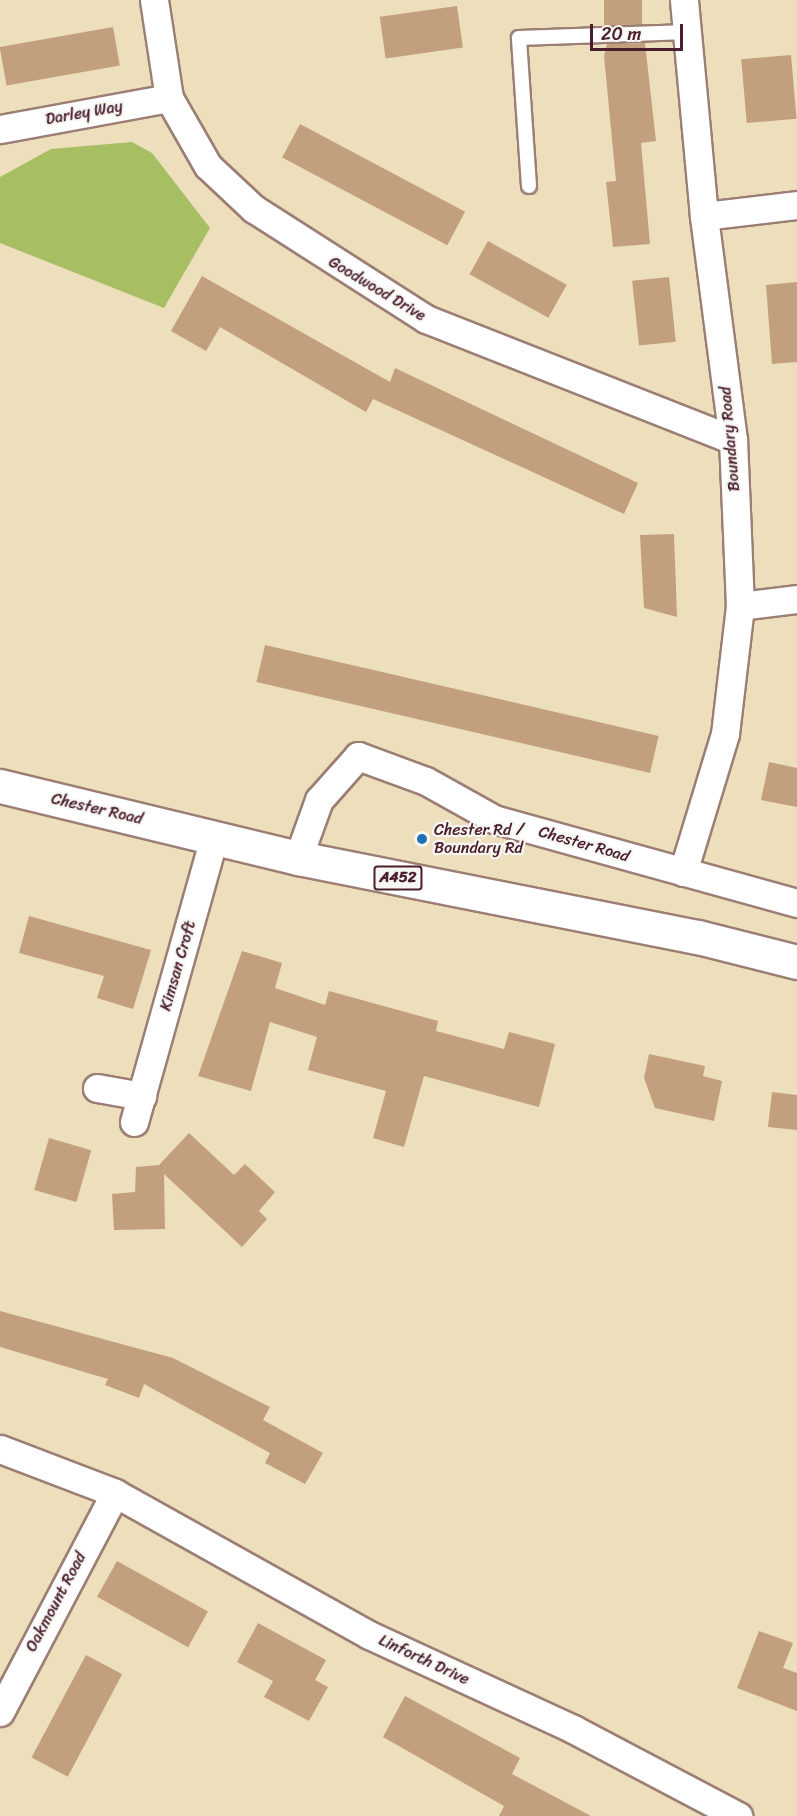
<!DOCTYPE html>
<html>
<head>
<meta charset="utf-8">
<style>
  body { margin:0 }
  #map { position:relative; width:797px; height:1816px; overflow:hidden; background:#eddebc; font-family:Sriracha,sans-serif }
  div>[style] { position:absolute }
  .green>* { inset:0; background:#a7be63 }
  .building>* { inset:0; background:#c2a07e; transform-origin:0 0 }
  .roads { filter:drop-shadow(2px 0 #9c7e74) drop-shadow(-2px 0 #9c7e74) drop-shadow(0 2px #9c7e74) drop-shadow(0 -2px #9c7e74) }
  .service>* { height:14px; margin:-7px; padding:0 7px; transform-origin:7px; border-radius:7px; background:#fff }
  .minor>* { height:27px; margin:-13.5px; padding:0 13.5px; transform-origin:13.5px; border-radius:13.5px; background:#fff }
  .trunk>* { height:33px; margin:-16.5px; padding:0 16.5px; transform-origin:16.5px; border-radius:16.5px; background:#fff }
  .dots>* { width:16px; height:16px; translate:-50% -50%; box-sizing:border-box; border:3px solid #f6f6f2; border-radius:50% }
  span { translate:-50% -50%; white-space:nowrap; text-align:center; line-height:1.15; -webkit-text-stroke:4.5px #f6f6f2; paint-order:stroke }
  .shield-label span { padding:2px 4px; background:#f6f6f2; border:2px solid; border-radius:4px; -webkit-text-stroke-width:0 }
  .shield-label { font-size:15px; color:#4a1f2b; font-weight:700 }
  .street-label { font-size:16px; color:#4a1f2b }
  .poi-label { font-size:16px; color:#4a1f2b }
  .left { translate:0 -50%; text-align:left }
  .scale { position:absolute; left:590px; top:24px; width:93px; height:27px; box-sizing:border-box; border:3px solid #4a1f2b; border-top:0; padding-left:8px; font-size:18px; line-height:21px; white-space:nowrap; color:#4a1f2b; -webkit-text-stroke:4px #f6f6f2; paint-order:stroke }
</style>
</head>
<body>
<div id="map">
  <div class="green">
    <i style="clip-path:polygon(132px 142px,152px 153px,210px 228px,164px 308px,0 243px,0 177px,51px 149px)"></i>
  </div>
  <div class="building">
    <i style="left:604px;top:0;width:38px;height:26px"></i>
    <i style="left:457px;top:6px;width:42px;height:78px;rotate:82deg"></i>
    <i style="left:113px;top:27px;width:39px;height:115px;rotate:80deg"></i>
    <i style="clip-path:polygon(645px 43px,656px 141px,641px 143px,650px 244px,613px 247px,606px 182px,616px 181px,604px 56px,607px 44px)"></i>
    <i style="left:791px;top:55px;width:64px;height:50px;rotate:85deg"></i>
    <i style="left:300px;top:124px;width:187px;height:38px;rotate:28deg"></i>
    <i style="left:488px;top:241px;width:90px;height:38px;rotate:29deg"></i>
    <i style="clip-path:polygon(202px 276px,390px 382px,395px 368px,638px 483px,624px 514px,373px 399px,366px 412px,220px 327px,206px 351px,171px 331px)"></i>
    <i style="left:669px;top:277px;width:65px;height:37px;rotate:84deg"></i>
    <i style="clip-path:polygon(797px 282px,797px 362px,772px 364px,766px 285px)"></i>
    <i style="clip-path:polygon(674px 534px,677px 617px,644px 608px,640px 535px)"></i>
    <i style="left:265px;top:645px;width:404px;height:38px;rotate:13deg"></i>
    <i style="clip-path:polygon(769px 762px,797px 768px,797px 807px,761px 800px)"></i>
    <i style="clip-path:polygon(29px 916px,151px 950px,133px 1009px,97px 998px,104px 976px,19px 953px)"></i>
    <i style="clip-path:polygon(242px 951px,282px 963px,275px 988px,325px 1005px,329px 991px,438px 1021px,436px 1031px,504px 1049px,509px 1032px,555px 1044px,539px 1107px,424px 1076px,404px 1147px,373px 1138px,386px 1091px,308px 1070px,317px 1037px,270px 1022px,251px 1091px,198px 1076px)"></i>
    <i style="clip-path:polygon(649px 1054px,705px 1066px,703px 1076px,722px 1081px,714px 1121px,655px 1108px,644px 1078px)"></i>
    <i style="clip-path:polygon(772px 1092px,797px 1095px,797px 1130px,768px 1127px)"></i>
    <i style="clip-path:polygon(189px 1133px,234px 1175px,245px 1164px,275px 1192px,259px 1211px,267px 1219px,242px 1247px,164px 1174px,165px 1229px,114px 1230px,112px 1194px,135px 1192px,136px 1167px,159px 1165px)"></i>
    <i style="left:49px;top:1138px;width:44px;height:54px;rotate:16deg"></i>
    <i style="clip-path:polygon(0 1311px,173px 1358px,270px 1407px,263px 1420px,323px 1453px,305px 1484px,265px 1463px,270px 1453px,144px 1384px,139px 1398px,105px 1385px,108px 1379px,0 1347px)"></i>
    <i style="left:117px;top:1561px;width:104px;height:41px;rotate:29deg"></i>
    <i style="clip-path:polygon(258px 1623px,326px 1660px,315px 1680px,328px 1687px,309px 1721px,264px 1697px,273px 1681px,237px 1662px)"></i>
    <i style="clip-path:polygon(759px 1631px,793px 1643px,783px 1668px,797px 1673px,797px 1711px,737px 1688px)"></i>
    <i style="left:86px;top:1655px;width:41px;height:116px;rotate:28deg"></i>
    <i style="clip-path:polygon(405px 1696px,520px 1758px,512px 1774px,591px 1816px,499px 1816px,504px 1806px,383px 1737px)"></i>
  </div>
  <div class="roads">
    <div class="service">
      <i style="left:529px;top:186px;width:148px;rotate:-93.9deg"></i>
      <i style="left:519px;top:38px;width:169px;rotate:-2deg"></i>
    </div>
    <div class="minor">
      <i style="left:154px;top:0;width:99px;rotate:81.3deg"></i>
      <i style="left:169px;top:98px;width:78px;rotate:60.2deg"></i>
      <i style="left:208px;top:166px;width:63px;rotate:43.1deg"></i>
      <i style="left:254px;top:209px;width:204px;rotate:32.6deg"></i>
      <i style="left:426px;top:319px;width:330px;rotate:21.5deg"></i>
      <i style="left:0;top:129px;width:172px;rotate:-10.4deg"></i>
      <i style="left:704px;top:216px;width:94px;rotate:-6.7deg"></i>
      <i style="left:740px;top:606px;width:57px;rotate:-7deg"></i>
      <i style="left:298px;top:858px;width:62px;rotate:-70.1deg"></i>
      <i style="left:319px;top:800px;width:59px;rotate:-48.4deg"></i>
      <i style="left:358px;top:756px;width:72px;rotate:20.2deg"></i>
      <i style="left:426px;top:781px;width:78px;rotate:29.2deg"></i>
      <i style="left:494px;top:819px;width:314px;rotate:15.5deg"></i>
      <i style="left:683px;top:872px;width:144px;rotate:-73.1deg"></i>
      <i style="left:725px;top:734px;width:129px;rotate:-83.3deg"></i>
      <i style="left:740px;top:606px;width:166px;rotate:-92.4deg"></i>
      <i style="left:733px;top:440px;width:226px;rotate:-97.4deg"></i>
      <i style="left:704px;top:216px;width:217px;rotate:-95.3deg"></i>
      <i style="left:97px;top:1088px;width:46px;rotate:10.1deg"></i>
      <i style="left:134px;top:1122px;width:296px;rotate:-74.3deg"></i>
      <i style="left:0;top:1449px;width:123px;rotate:20.9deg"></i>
      <i style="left:115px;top:1493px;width:291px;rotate:29.2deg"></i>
      <i style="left:369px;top:1635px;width:225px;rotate:24.7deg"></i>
      <i style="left:573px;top:1729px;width:187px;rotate:27.8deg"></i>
      <i style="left:0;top:1712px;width:247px;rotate:-62.3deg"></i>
    </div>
    <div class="trunk">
      <i style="left:0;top:786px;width:307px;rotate:13.6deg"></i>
      <i style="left:298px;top:858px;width:408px;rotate:11.2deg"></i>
      <i style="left:698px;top:937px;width:102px;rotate:14.2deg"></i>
    </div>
  </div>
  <div class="dots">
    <i style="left:422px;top:839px;background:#1f6fb2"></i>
  </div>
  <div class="shield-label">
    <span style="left:398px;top:878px">A452</span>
  </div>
  <div class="street-label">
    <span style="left:84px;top:113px;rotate:-10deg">Darley Way</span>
    <span style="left:377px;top:289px;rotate:31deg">Goodwood Drive</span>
    <span style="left:730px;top:439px;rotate:-95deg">Boundary Road</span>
    <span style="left:97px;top:809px;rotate:13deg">Chester Road</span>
    <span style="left:584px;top:844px;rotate:16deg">Chester Road</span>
    <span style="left:178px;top:966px;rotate:-74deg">Kimsan Croft</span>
    <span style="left:56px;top:1602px;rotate:-62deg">Oakmount Road</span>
    <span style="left:424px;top:1660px;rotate:25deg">Linforth Drive</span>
  </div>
  <div class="poi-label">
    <span class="left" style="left:434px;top:839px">Chester Rd /<br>Boundary Rd</span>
  </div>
  <div class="scale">20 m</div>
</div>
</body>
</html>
